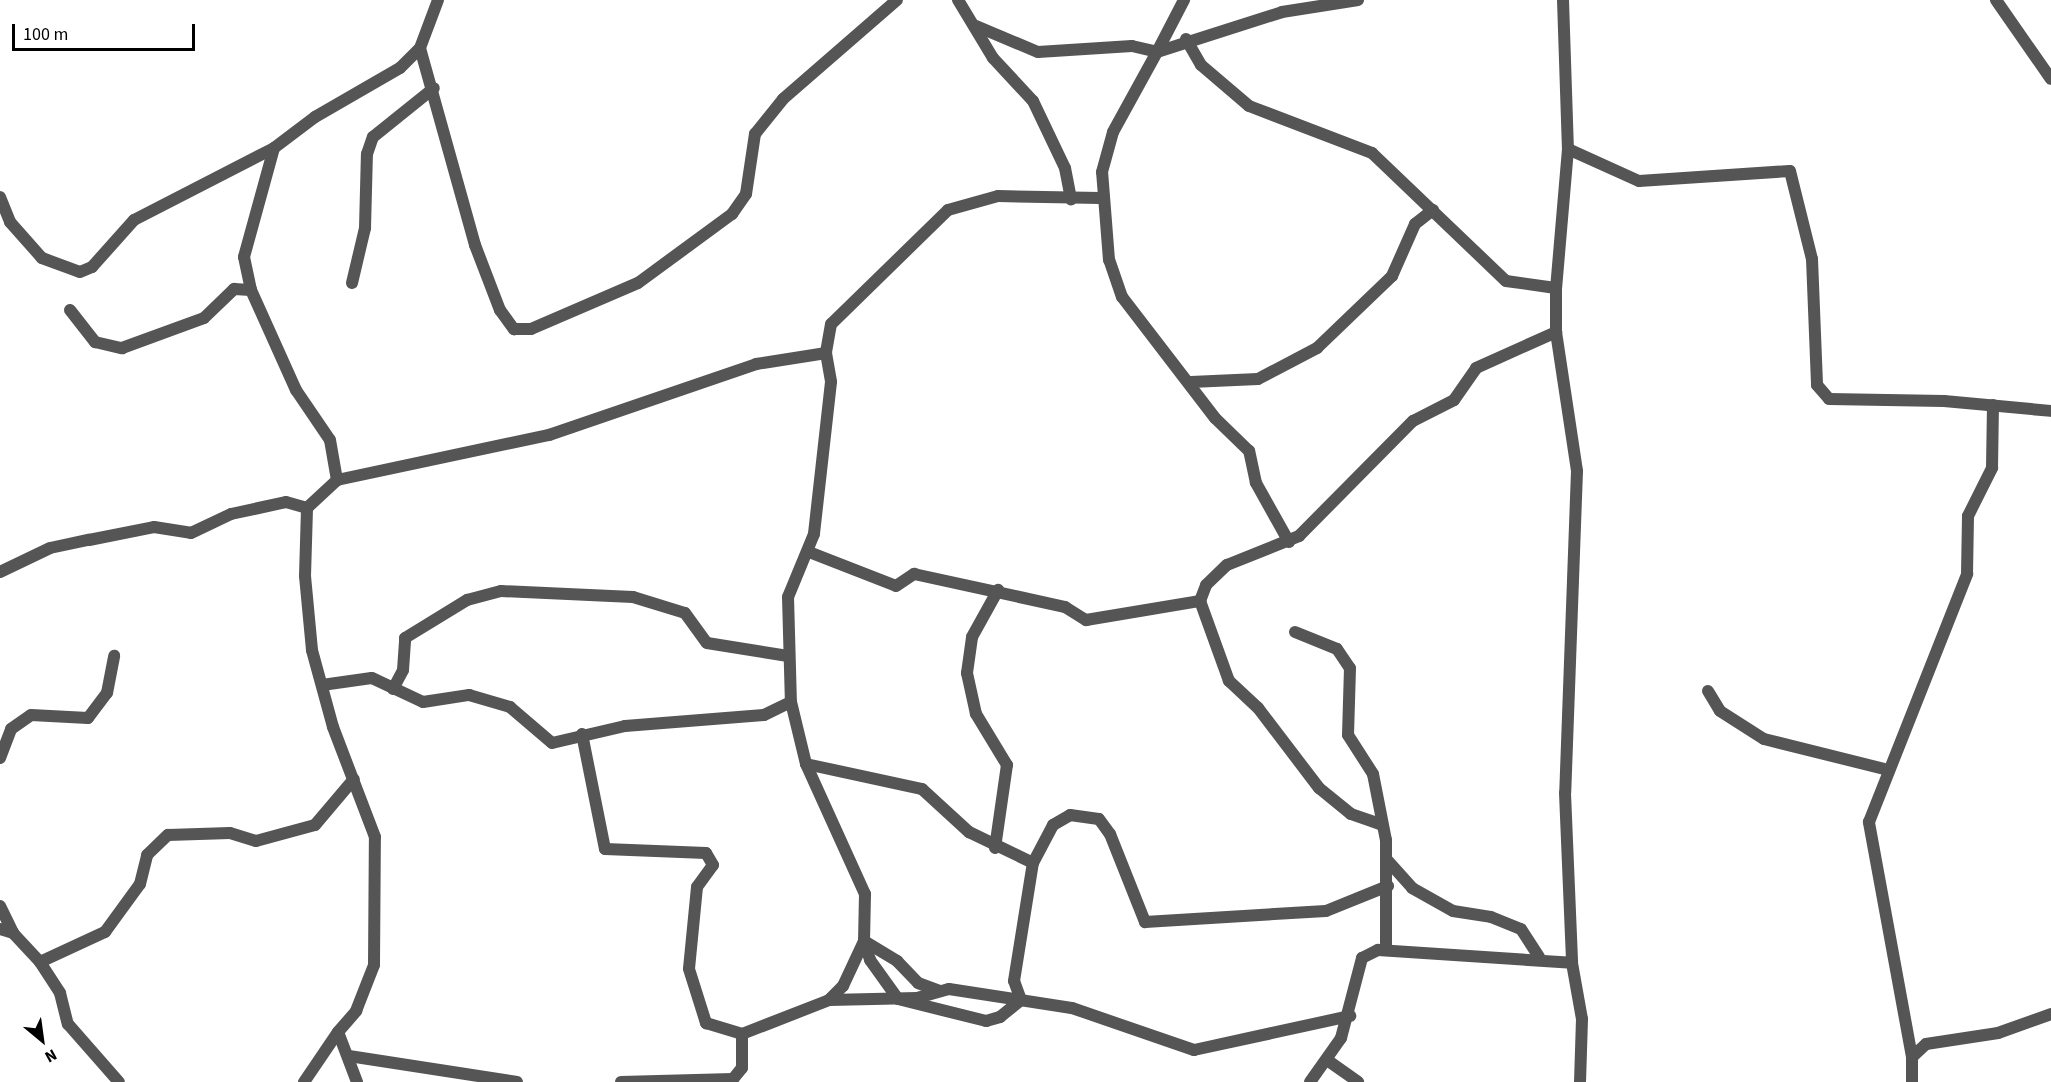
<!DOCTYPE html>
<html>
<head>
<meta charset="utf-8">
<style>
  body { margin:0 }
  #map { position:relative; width:2051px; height:1082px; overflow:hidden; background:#fff; font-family:"Source Sans 3",sans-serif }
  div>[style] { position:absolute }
  .minor>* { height:12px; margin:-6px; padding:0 6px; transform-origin:6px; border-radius:6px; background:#555 }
  .tertiary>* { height:12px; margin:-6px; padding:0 6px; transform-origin:6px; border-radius:6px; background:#555 }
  span { translate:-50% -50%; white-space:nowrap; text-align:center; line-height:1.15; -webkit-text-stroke:4.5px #fff; paint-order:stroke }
  .north { position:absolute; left:12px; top:1010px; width:60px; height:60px; -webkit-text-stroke:4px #fff; paint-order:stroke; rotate:151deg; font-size:16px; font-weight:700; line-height:24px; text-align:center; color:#000 }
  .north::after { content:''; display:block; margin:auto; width:21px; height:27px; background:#000; clip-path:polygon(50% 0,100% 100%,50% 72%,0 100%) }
  .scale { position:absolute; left:12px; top:24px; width:183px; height:27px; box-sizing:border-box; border:3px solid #000; border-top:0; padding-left:8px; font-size:18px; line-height:21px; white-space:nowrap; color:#000; -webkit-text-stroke:4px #fff; paint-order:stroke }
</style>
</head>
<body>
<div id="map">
  <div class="minor">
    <i style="left:958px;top:0;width:68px;rotate:58.9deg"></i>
    <i style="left:993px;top:58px;width:59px;rotate:47.1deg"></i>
    <i style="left:1033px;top:101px;width:74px;rotate:64.5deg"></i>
    <i style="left:1065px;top:168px;width:32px;rotate:79deg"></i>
    <i style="left:1563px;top:0;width:149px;rotate:88.1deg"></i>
    <i style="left:1568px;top:149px;width:140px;rotate:94.9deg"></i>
    <i style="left:1556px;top:288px;width:44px;rotate:90deg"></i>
    <i style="left:1556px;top:332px;width:141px;rotate:81.4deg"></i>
    <i style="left:1577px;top:471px;width:322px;rotate:92.1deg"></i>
    <i style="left:1565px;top:793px;width:170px;rotate:87.6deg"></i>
    <i style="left:1572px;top:963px;width:57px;rotate:79.9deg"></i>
    <i style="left:1582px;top:1019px;width:63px;rotate:91.8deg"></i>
    <i style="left:976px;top:26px;width:67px;rotate:22.8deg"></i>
    <i style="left:1038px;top:52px;width:94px;rotate:-3.7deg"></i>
    <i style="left:1132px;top:46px;width:26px;rotate:13deg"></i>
    <i style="left:1157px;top:52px;width:59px;rotate:-62.6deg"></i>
    <i style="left:1186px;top:39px;width:30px;rotate:60deg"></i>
    <i style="left:1201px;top:65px;width:63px;rotate:40.5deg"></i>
    <i style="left:1249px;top:106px;width:132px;rotate:20.9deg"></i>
    <i style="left:1372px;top:153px;width:185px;rotate:43.7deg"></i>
    <i style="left:1506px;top:281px;width:50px;rotate:8deg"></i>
    <i style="left:420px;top:48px;width:205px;rotate:74.4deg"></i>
    <i style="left:475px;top:245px;width:70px;rotate:69deg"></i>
    <i style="left:500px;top:310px;width:24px;rotate:54deg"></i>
    <i style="left:514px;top:329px;width:17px"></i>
    <i style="left:531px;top:329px;width:116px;rotate:-23.3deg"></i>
    <i style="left:638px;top:283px;width:117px;rotate:-36.3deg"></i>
    <i style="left:732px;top:214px;width:24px;rotate:-55deg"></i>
    <i style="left:746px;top:194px;width:61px;rotate:-81.5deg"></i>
    <i style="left:755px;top:134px;width:45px;rotate:-51.3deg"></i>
    <i style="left:783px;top:99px;width:151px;rotate:-41deg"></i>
    <i style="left:274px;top:148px;width:113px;rotate:105.4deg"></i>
    <i style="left:244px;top:257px;width:34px;rotate:78deg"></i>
    <i style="left:251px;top:290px;width:110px;rotate:65.8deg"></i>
    <i style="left:296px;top:390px;width:60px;rotate:55.8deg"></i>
    <i style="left:330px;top:440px;width:41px;rotate:80.1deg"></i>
    <i style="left:1568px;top:149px;width:78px;rotate:24.3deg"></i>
    <i style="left:1639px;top:181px;width:151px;rotate:-3.8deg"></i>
    <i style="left:1790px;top:171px;width:91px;rotate:76deg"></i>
    <i style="left:1812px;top:259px;width:126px;rotate:87.7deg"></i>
    <i style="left:1817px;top:385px;width:18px;rotate:49deg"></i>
    <i style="left:1829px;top:399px;width:115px;rotate:1deg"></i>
    <i style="left:1944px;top:401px;width:107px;rotate:5.3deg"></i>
    <i style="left:0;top:197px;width:27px;rotate:68deg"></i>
    <i style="left:10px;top:222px;width:48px;rotate:48.4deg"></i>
    <i style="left:42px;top:258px;width:40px;rotate:20.2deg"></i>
    <i style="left:80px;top:272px;width:13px;rotate:-23deg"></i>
    <i style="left:92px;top:267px;width:63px;rotate:-48.2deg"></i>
    <i style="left:134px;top:220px;width:157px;rotate:-27.2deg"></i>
    <i style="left:274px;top:148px;width:51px;rotate:-37.1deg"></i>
    <i style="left:315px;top:117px;width:98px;rotate:-30deg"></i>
    <i style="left:400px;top:68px;width:28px;rotate:-45deg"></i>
    <i style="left:420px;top:48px;width:51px;rotate:-69.4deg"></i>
    <i style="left:1100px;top:198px;width:102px;rotate:-178.9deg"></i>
    <i style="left:998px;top:196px;width:52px;rotate:164.4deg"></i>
    <i style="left:948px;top:210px;width:163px;rotate:135.7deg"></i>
    <i style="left:831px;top:324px;width:29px;rotate:100deg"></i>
    <i style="left:826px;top:353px;width:29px;rotate:80deg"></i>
    <i style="left:831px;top:382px;width:153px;rotate:96.4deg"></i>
    <i style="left:814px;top:534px;width:68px;rotate:112.4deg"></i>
    <i style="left:788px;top:597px;width:105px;rotate:88.4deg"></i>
    <i style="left:791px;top:702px;width:64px;rotate:76.4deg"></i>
    <i style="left:806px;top:764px;width:143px;rotate:65.6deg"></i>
    <i style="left:865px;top:894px;width:47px;rotate:91.2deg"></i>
    <i style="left:864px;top:941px;width:20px;rotate:72deg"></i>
    <i style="left:870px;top:960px;width:48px;rotate:54.3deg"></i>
    <i style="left:898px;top:999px;width:91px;rotate:14deg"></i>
    <i style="left:986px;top:1021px;width:15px;rotate:-16deg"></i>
    <i style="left:1000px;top:1017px;width:27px;rotate:-39deg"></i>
    <i style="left:1021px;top:1000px;width:20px;rotate:-110deg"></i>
    <i style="left:1014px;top:981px;width:120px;rotate:-80.9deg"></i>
    <i style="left:1033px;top:863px;width:43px;rotate:-62.2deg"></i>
    <i style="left:1053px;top:825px;width:20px;rotate:-30deg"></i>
    <i style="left:1070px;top:815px;width:29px;rotate:8deg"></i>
    <i style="left:1099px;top:819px;width:19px;rotate:54deg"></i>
    <i style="left:1110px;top:834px;width:95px;rotate:68.3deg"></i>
    <i style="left:1145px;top:922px;width:181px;rotate:-3.5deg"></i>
    <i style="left:1326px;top:911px;width:67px;rotate:-22deg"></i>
    <i style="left:352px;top:283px;width:57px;rotate:-76.7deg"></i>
    <i style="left:365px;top:228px;width:74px;rotate:-88.5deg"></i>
    <i style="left:367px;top:154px;width:18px;rotate:-71deg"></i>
    <i style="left:373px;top:137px;width:78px;rotate:-38.8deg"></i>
    <i style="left:70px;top:310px;width:41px;rotate:52deg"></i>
    <i style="left:95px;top:342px;width:28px;rotate:13deg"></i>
    <i style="left:122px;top:348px;width:87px;rotate:-20.1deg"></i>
    <i style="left:204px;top:318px;width:42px;rotate:-44deg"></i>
    <i style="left:234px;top:289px;width:17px;rotate:3deg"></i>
    <i style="left:1191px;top:382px;width:67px;rotate:-2.6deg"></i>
    <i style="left:1258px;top:379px;width:67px;rotate:-27.7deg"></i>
    <i style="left:1317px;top:348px;width:104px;rotate:-43.8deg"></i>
    <i style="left:1392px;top:276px;width:57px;rotate:-66.1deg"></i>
    <i style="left:1415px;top:224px;width:23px;rotate:-38deg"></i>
    <i style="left:1289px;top:542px;width:68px;rotate:-119.2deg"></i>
    <i style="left:1256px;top:483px;width:33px;rotate:-102deg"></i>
    <i style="left:1249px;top:451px;width:47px;rotate:-135.9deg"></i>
    <i style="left:1215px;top:418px;width:153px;rotate:-127.5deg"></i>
    <i style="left:1122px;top:297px;width:39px;rotate:-109deg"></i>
    <i style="left:1109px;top:260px;width:88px;rotate:-94.5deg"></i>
    <i style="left:1102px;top:172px;width:41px;rotate:-74.6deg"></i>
    <i style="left:1113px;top:132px;width:91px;rotate:-61.2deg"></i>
    <i style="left:1157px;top:52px;width:131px;rotate:-17.7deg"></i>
    <i style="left:1282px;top:12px;width:77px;rotate:-9deg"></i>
    <i style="left:809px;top:552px;width:93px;rotate:21.3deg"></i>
    <i style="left:896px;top:586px;width:22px;rotate:-34deg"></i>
    <i style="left:914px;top:574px;width:155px;rotate:12.3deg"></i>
    <i style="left:1065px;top:607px;width:25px;rotate:32deg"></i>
    <i style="left:1086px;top:620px;width:116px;rotate:-9.5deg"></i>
    <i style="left:0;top:572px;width:55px;rotate:-25.6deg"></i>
    <i style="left:50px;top:548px;width:40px;rotate:-12deg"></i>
    <i style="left:89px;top:540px;width:66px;rotate:-11.3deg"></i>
    <i style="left:154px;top:527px;width:37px;rotate:9deg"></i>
    <i style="left:191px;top:533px;width:44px;rotate:-25.4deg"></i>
    <i style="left:231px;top:514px;width:56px;rotate:-12.3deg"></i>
    <i style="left:286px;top:502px;width:22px;rotate:16deg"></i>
    <i style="left:1295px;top:632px;width:45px;rotate:22deg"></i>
    <i style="left:1337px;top:649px;width:23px;rotate:56deg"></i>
    <i style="left:1350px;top:668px;width:67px;rotate:91.7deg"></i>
    <i style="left:1348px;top:735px;width:46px;rotate:57.3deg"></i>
    <i style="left:1373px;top:774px;width:67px;rotate:78.9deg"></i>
    <i style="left:1386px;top:840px;width:110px;rotate:90deg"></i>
    <i style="left:322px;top:685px;width:50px;rotate:-8deg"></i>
    <i style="left:372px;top:678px;width:56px;rotate:25.2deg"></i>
    <i style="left:423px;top:702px;width:47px;rotate:-8.7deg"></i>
    <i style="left:469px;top:695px;width:43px;rotate:16.3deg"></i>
    <i style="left:510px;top:707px;width:55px;rotate:40.6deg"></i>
    <i style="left:552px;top:743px;width:75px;rotate:-13.1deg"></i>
    <i style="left:625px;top:726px;width:139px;rotate:-4.5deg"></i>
    <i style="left:764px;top:715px;width:30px;rotate:-26deg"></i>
    <i style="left:393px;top:689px;width:21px;rotate:-62deg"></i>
    <i style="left:403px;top:670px;width:32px;rotate:-86deg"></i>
    <i style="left:405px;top:638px;width:73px;rotate:-31.5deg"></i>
    <i style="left:467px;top:600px;width:35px;rotate:-15deg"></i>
    <i style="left:501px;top:591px;width:132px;rotate:2.6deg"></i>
    <i style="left:633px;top:597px;width:54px;rotate:17.1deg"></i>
    <i style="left:685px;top:613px;width:37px;rotate:54deg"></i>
    <i style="left:707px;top:643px;width:82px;rotate:9.1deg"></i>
    <i style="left:1708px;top:691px;width:23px;rotate:59deg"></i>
    <i style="left:1720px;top:711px;width:52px;rotate:32.5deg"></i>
    <i style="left:1764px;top:739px;width:128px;rotate:14deg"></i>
    <i style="left:582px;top:734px;width:117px;rotate:78.7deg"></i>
    <i style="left:605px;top:849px;width:101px;rotate:2.3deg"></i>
    <i style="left:706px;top:853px;width:14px;rotate:60deg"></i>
    <i style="left:713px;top:865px;width:27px;rotate:126deg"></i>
    <i style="left:697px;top:887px;width:82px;rotate:95.6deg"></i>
    <i style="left:689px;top:969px;width:57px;rotate:72.5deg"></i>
    <i style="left:706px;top:1023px;width:38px;rotate:17deg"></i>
    <i style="left:0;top:758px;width:31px;rotate:-69deg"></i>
    <i style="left:11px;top:729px;width:24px;rotate:-35deg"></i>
    <i style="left:31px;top:715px;width:57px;rotate:3deg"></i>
    <i style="left:88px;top:718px;width:31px;rotate:-53deg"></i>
    <i style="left:107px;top:693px;width:38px;rotate:-79deg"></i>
    <i style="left:806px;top:764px;width:119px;rotate:12.2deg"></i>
    <i style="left:922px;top:789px;width:64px;rotate:42.5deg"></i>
    <i style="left:969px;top:832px;width:71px;rotate:25.8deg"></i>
    <i style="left:1380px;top:824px;width:31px;rotate:-161deg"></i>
    <i style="left:1351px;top:814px;width:41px;rotate:-140.9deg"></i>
    <i style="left:1319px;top:788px;width:101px;rotate:-127.3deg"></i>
    <i style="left:1258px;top:708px;width:40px;rotate:-137deg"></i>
    <i style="left:1229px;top:681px;width:85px;rotate:-109.9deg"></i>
    <i style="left:1200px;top:601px;width:17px;rotate:-69deg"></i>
    <i style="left:1206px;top:585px;width:29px;rotate:-44deg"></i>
    <i style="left:1227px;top:565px;width:78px;rotate:-21.9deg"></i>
    <i style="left:1299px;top:536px;width:162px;rotate:-45.3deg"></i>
    <i style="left:1413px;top:421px;width:46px;rotate:-27.1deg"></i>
    <i style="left:1454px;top:400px;width:39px;rotate:-55deg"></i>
    <i style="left:1476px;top:368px;width:88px;rotate:-24.2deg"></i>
    <i style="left:995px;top:848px;width:84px;rotate:-81.8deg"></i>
    <i style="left:1007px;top:765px;width:60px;rotate:-121.3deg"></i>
    <i style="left:976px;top:714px;width:42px;rotate:-102.4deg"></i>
    <i style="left:967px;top:673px;width:36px;rotate:-82deg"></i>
    <i style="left:972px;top:637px;width:54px;rotate:-61deg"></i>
    <i style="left:1388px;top:861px;width:36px;rotate:48deg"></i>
    <i style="left:1412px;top:888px;width:47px;rotate:29.3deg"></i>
    <i style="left:1453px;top:911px;width:38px;rotate:9deg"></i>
    <i style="left:1491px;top:917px;width:32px;rotate:22deg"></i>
    <i style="left:1521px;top:929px;width:33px;rotate:57deg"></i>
    <i style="left:0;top:906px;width:30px;rotate:64deg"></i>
    <i style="left:0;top:929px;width:14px;rotate:17deg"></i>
    <i style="left:13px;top:933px;width:40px;rotate:47deg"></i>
    <i style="left:40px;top:962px;width:37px;rotate:57deg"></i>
    <i style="left:60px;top:993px;width:32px;rotate:76deg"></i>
    <i style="left:68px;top:1024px;width:77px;rotate:48.7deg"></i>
    <i style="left:40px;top:962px;width:72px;rotate:-24.8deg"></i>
    <i style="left:105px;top:932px;width:59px;rotate:-53.9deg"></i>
    <i style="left:140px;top:884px;width:30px;rotate:-76deg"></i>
    <i style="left:147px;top:855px;width:29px;rotate:-44deg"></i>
    <i style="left:168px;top:835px;width:62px;rotate:-1.8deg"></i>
    <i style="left:230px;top:833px;width:27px;rotate:17deg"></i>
    <i style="left:256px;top:841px;width:61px;rotate:-15.2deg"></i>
    <i style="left:315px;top:825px;width:60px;rotate:-49.7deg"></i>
    <i style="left:829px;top:1000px;width:20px;rotate:-45deg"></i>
    <i style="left:843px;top:986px;width:50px;rotate:-65deg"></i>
    <i style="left:864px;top:941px;width:39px;rotate:31deg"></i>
    <i style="left:897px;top:961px;width:30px;rotate:46deg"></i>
    <i style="left:918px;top:983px;width:23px;rotate:20deg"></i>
    <i style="left:349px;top:1056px;width:170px;rotate:8.8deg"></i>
    <i style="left:1912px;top:1057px;width:239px;rotate:-100.4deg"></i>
    <i style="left:1869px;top:822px;width:267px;rotate:-68.4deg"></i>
    <i style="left:1967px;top:574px;width:58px;rotate:-89deg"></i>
    <i style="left:1968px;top:516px;width:54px;rotate:-63.4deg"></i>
    <i style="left:1992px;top:468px;width:63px;rotate:-89.1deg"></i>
    <i style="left:1327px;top:1060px;width:38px;rotate:35deg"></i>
    <i style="left:304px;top:1082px;width:60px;rotate:-55.8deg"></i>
    <i style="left:357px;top:1082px;width:53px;rotate:-110.8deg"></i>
    <i style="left:338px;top:1032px;width:28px;rotate:-49deg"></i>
    <i style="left:356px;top:1011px;width:49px;rotate:-68.6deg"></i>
    <i style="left:374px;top:965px;width:128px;rotate:-89.6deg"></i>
    <i style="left:375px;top:837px;width:118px;rotate:-110.9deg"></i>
    <i style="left:333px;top:727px;width:80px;rotate:-105.3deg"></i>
    <i style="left:312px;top:650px;width:74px;rotate:-95.4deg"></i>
    <i style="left:305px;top:576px;width:68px;rotate:-88.3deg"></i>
    <i style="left:307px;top:508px;width:41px;rotate:-43deg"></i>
    <i style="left:337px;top:480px;width:217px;rotate:-12deg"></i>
    <i style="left:549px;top:435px;width:219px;rotate:-18.9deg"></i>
    <i style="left:756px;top:364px;width:71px;rotate:-8.9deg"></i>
    <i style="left:621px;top:1082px;width:112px;rotate:-1.5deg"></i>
    <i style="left:733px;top:1079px;width:14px;rotate:-51deg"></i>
    <i style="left:742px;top:1068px;width:34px;rotate:-90deg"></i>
    <i style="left:742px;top:1034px;width:93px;rotate:-21.3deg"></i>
    <i style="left:829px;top:1000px;width:88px;rotate:-1.3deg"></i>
    <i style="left:917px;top:998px;width:33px;rotate:-16deg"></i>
    <i style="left:949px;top:989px;width:124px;rotate:8.8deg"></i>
    <i style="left:1072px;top:1008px;width:129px;rotate:19deg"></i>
    <i style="left:1194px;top:1050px;width:160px;rotate:-12.3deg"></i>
    <i style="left:1310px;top:1082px;width:54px;rotate:-54.8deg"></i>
    <i style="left:1341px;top:1038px;width:83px;rotate:-75.3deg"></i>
    <i style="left:1362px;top:958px;width:18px;rotate:-27deg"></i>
    <i style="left:1378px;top:950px;width:194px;rotate:3.8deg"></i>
    <i style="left:1912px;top:1082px;width:25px;rotate:-90deg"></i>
    <i style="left:1912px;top:1057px;width:19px;rotate:-43deg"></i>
    <i style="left:1926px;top:1044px;width:73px;rotate:-8.7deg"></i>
    <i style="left:1998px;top:1033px;width:56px;rotate:-19.7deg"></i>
  </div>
  <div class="tertiary">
    <i style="left:1996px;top:0;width:96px;rotate:55.2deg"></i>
  </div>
  <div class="north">N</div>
  <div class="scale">100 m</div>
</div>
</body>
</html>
